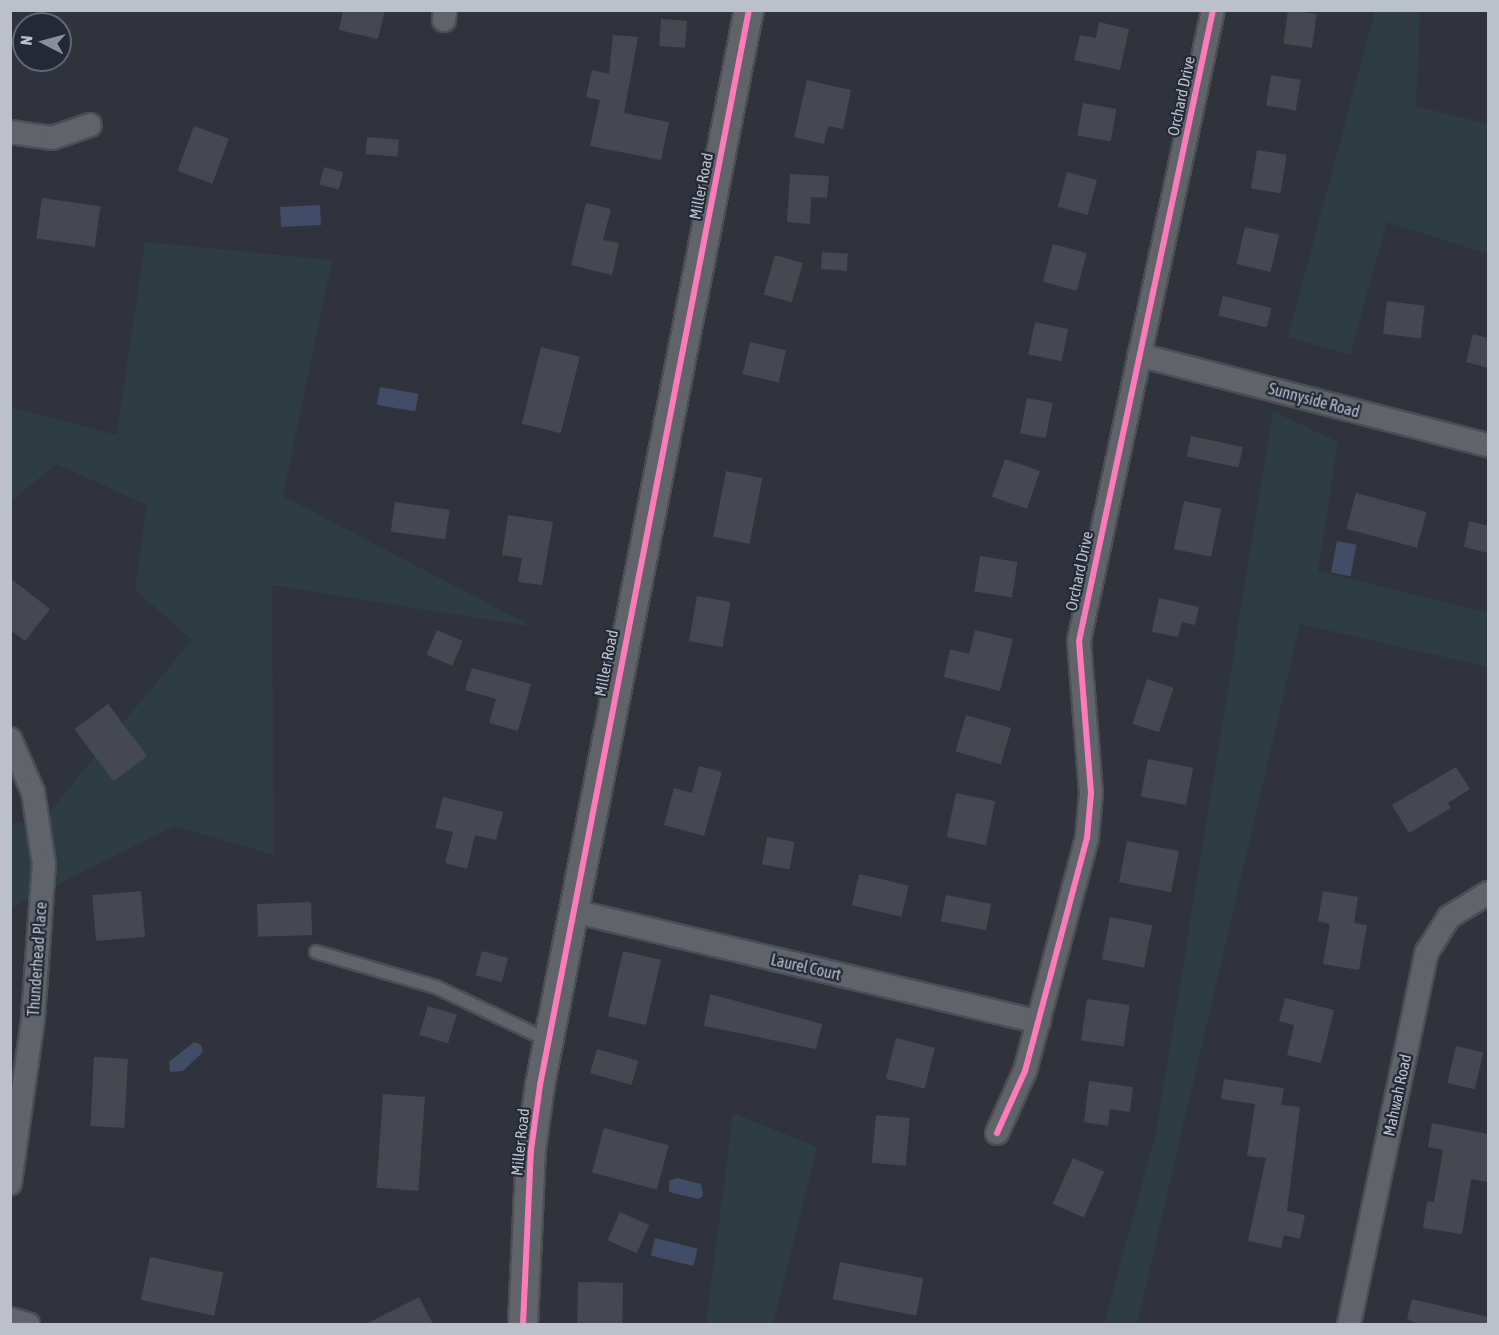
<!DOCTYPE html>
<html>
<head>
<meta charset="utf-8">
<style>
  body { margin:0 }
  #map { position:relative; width:1499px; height:1335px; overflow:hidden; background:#30333c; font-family:"Asap Condensed",sans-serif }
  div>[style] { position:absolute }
  .green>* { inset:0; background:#2d3d43 }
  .water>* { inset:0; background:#414c67; transform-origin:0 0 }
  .building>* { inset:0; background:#454850; transform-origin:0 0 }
  .roads { filter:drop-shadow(2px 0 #4c4e55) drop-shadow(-2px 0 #4c4e55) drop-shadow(0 2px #4c4e55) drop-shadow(0 -2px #4c4e55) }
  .service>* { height:12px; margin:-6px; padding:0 6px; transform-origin:6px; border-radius:6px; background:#60636a }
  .minor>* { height:22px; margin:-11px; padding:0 11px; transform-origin:11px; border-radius:11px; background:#60636a }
  .tertiary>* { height:28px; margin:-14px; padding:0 14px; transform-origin:14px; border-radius:14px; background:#60636a }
  .cycleway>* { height:6px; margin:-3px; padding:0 3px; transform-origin:3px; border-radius:3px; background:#fd7abc }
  span { translate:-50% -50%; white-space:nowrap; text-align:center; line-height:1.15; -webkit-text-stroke:4.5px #232937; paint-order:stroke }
  .street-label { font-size:16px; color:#bbc0cb }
  .frame { position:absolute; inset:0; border:12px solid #bbc0cb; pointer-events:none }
  .north { position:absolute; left:12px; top:12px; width:60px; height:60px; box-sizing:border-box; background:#232937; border:2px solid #606572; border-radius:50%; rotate:276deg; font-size:16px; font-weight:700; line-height:24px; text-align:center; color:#bbc0cb }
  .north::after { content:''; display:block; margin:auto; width:21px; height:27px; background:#8a8f99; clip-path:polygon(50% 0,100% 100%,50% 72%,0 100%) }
</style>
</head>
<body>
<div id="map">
  <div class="green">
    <i style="clip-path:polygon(1375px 11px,1420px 11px,1416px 106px,1488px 124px,1488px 254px,1387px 222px,1350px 355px,1288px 337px)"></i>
    <i style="clip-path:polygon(145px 242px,332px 260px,283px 496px,533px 627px,272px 585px,274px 855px,174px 826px,11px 908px,11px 824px,45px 817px,192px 640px,135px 590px,147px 505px,56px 464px,11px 501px,10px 407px,117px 435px)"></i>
    <i style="clip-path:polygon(1273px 411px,1338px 442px,1318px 571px,1488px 613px,1488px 667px,1300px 624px,1137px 1324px,1104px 1324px,1156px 1133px)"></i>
    <i style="clip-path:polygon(733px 1113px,817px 1147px,773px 1324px,706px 1324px)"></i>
  </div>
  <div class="water">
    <i style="left:320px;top:205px;width:20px;height:40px;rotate:87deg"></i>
    <i style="left:380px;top:387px;width:39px;height:18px;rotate:10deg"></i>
    <i style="left:1337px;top:541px;width:20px;height:32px;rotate:11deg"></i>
    <i style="clip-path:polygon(194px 1042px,201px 1045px,203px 1052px,183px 1071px,170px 1072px,169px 1062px)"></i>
    <i style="clip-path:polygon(677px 1178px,701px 1184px,703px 1196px,698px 1199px,669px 1192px,669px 1181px)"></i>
    <i style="left:655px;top:1238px;width:44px;height:18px;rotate:14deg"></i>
  </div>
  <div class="building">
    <i style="clip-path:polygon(343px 10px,385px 10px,378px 39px,339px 30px)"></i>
    <i style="left:1288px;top:10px;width:29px;height:34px;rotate:8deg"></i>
    <i style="left:661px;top:19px;width:26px;height:27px;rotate:4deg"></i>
    <i style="clip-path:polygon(1099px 22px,1129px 29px,1120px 70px,1074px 60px,1080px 35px,1096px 38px)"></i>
    <i style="clip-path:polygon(613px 35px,638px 37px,624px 113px,669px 122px,661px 160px,590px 146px,600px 100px,586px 97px,592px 70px,609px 74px)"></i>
    <i style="left:1271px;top:75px;width:30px;height:31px;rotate:9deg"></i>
    <i style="clip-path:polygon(807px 80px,851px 90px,843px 129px,828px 126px,824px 144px,794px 137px)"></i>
    <i style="left:1083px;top:103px;width:34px;height:33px;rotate:10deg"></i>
    <i style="left:194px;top:126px;width:37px;height:48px;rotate:20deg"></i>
    <i style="left:367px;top:137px;width:32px;height:17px;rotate:5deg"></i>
    <i style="left:1257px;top:150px;width:30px;height:39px;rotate:9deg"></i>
    <i style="left:324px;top:167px;width:20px;height:18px;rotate:15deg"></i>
    <i style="left:1067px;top:172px;width:31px;height:36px;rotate:15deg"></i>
    <i style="clip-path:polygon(790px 174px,829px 176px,827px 198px,811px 197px,810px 224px,787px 222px)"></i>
    <i style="left:42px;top:198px;width:59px;height:41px;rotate:8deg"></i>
    <i style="clip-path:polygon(586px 203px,611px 209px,603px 240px,619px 243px,612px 275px,571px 265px)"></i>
    <i style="left:1245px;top:227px;width:35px;height:38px;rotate:13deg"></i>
    <i style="left:1053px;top:244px;width:35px;height:39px;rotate:15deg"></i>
    <i style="left:822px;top:252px;width:26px;height:17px;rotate:4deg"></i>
    <i style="left:775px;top:255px;width:29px;height:41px;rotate:16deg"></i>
    <i style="left:1223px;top:296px;width:50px;height:20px;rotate:14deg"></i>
    <i style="left:1387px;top:301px;width:38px;height:33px;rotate:7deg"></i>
    <i style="left:1035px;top:322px;width:34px;height:33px;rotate:12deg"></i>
    <i style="clip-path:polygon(1473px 334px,1488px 338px,1488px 368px,1466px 362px)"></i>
    <i style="left:750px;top:342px;width:37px;height:33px;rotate:13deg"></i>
    <i style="left:541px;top:347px;width:40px;height:79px;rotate:14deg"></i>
    <i style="left:1027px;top:398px;width:26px;height:36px;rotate:11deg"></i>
    <i style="left:1191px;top:436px;width:53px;height:21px;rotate:12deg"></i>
    <i style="left:1005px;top:459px;width:37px;height:40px;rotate:19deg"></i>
    <i style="left:726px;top:471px;width:37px;height:67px;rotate:11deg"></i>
    <i style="left:1356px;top:493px;width:73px;height:37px;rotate:15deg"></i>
    <i style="left:1184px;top:501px;width:38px;height:49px;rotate:12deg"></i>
    <i style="left:395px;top:502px;width:55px;height:30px;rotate:8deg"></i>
    <i style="clip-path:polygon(508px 515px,553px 522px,542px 585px,518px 582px,522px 558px,502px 555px)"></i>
    <i style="clip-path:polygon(1469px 521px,1488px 526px,1488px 553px,1464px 547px)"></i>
    <i style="left:980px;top:556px;width:38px;height:36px;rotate:9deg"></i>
    <i style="clip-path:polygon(10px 578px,50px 609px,25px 641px,10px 630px)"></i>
    <i style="left:697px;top:596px;width:34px;height:46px;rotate:10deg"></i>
    <i style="clip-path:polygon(1159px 598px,1199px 607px,1195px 625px,1182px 622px,1178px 637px,1152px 632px)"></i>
    <i style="left:437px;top:630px;width:28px;height:27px;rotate:23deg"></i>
    <i style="clip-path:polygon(975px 630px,1013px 639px,1000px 691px,944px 677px,950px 649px,969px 654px)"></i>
    <i style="clip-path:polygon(472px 668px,531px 684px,518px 731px,489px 723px,496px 699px,465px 690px)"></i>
    <i style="left:1147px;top:679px;width:28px;height:47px;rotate:18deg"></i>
    <i style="left:108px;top:704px;width:65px;height:42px;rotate:53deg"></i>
    <i style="left:966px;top:715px;width:47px;height:38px;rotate:16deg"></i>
    <i style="left:1148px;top:759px;width:46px;height:38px;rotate:11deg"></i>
    <i style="clip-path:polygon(699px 766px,722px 772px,704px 836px,664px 825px,674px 788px,692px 793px)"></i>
    <i style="clip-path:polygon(1456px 767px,1470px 789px,1448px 803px,1451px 808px,1409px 833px,1392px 805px)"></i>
    <i style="left:956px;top:793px;width:40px;height:45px;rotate:12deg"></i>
    <i style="clip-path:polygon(443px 797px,503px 812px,496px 840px,475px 835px,467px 869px,445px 863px,453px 832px,435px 828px)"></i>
    <i style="left:767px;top:837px;width:28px;height:28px;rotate:10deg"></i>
    <i style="left:1127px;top:841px;width:53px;height:42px;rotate:11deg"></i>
    <i style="left:859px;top:874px;width:51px;height:32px;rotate:13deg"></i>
    <i style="left:141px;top:891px;width:46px;height:49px;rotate:85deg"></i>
    <i style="clip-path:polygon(1323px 891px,1358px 897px,1354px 923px,1367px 925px,1359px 970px,1323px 964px,1330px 924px,1318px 921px)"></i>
    <i style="left:946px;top:895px;width:46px;height:27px;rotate:11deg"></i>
    <i style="left:311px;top:902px;width:33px;height:54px;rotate:88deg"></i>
    <i style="left:1110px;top:917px;width:43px;height:43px;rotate:11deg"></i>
    <i style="left:482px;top:951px;width:27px;height:25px;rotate:15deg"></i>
    <i style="left:623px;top:951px;width:39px;height:67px;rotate:13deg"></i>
    <i style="clip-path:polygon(710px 994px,822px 1024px,816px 1049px,704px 1026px)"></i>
    <i style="clip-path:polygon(1285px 998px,1334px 1010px,1321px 1063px,1287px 1055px,1294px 1025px,1279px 1021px)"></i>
    <i style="left:1087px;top:999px;width:43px;height:42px;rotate:8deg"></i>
    <i style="left:428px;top:1006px;width:30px;height:30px;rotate:17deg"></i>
    <i style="left:896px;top:1038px;width:40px;height:42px;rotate:14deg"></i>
    <i style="left:1456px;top:1046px;width:28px;height:38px;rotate:13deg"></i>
    <i style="left:597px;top:1049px;width:43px;height:25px;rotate:16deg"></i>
    <i style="left:94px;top:1057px;width:34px;height:69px;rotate:3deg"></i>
    <i style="clip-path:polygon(1224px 1079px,1284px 1088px,1281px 1105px,1300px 1107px,1287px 1211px,1305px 1215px,1300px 1239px,1284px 1235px,1281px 1248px,1248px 1241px,1266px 1158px,1247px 1156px,1255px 1104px,1221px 1099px)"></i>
    <i style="clip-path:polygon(1089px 1081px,1133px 1087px,1130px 1112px,1110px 1109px,1108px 1126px,1084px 1122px)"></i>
    <i style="left:383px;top:1094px;width:42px;height:94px;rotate:4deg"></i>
    <i style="left:876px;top:1115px;width:34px;height:48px;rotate:5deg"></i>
    <i style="clip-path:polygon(1432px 1123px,1488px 1134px,1487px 1182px,1471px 1179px,1462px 1234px,1423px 1228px,1427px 1201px,1434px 1202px,1443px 1150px,1428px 1147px)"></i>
    <i style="left:604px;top:1128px;width:67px;height:46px;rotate:15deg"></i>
    <i style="left:1073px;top:1158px;width:34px;height:50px;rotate:24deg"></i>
    <i style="left:620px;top:1212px;width:32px;height:31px;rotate:24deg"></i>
    <i style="left:150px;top:1257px;width:75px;height:44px;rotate:12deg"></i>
    <i style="left:840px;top:1262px;width:85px;height:38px;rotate:11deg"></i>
    <i style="left:578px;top:1282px;width:45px;height:42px;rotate:1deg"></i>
    <i style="clip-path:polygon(419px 1297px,433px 1324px,366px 1324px)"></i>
    <i style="clip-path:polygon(1412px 1299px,1488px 1317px,1488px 1324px,1418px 1324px,1407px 1319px)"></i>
  </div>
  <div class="roads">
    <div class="service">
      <i style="left:316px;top:952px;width:125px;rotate:16.3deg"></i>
      <i style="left:436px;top:987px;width:125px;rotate:25.5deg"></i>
    </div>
    <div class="minor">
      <i style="left:444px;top:20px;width:10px;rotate:-84deg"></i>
      <i style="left:10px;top:132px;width:42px;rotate:8.1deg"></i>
      <i style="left:52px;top:138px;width:40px;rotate:-18.9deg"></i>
      <i style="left:1139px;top:355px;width:360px;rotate:14.5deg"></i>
      <i style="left:10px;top:739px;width:58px;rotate:66.5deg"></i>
      <i style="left:33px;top:792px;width:73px;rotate:81.3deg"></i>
      <i style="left:44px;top:864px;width:155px;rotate:94.1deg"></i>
      <i style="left:33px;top:1019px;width:166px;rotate:98deg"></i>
      <i style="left:573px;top:911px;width:479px;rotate:13.4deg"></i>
      <i style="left:997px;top:1133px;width:68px;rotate:-65.7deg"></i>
      <i style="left:1025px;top:1071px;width:241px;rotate:-75.1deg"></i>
      <i style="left:1087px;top:838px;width:45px;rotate:-84.9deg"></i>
      <i style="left:1091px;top:793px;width:152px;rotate:-94.5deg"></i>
      <i style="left:1079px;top:641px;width:645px;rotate:-78.01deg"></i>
      <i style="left:10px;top:1319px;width:19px;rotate:16deg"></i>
      <i style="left:1349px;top:1324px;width:380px;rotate:-78.2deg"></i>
      <i style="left:1427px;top:952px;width:41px;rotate:-57.8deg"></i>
      <i style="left:1449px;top:917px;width:46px;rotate:-31.6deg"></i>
    </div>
    <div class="tertiary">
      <i style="left:523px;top:1324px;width:174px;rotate:-87.4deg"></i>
      <i style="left:531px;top:1150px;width:66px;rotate:-82.1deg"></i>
      <i style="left:540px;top:1085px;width:1095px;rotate:-79deg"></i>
    </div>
  </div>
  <div class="cycleway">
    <i style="left:997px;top:1133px;width:68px;rotate:-65.7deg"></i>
    <i style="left:1025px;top:1071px;width:241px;rotate:-75.1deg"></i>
    <i style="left:1087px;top:838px;width:45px;rotate:-84.9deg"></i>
    <i style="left:1091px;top:793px;width:152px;rotate:-94.5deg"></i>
    <i style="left:1079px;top:641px;width:645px;rotate:-78.01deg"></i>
    <i style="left:523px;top:1324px;width:174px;rotate:-87.4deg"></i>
    <i style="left:531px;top:1150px;width:66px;rotate:-82.1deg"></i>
    <i style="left:540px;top:1085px;width:1095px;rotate:-79deg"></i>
  </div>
  <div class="street-label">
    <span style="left:1181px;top:96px;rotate:-78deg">Orchard Drive</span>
    <span style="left:701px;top:186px;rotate:-79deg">Miller Road</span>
    <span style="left:1314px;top:400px;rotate:15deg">Sunnyside Road</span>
    <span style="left:1079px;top:571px;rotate:-78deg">Orchard Drive</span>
    <span style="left:606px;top:663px;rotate:-79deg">Miller Road</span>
    <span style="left:37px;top:959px;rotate:-86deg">Thunderhead Place</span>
    <span style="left:806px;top:967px;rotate:13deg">Laurel Court</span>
    <span style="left:1397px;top:1095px;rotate:-78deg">Mahwah Road</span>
    <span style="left:520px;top:1142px;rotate:-84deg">Miller Road</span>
  </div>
  <div class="frame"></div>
  <div class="north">N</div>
</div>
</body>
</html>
